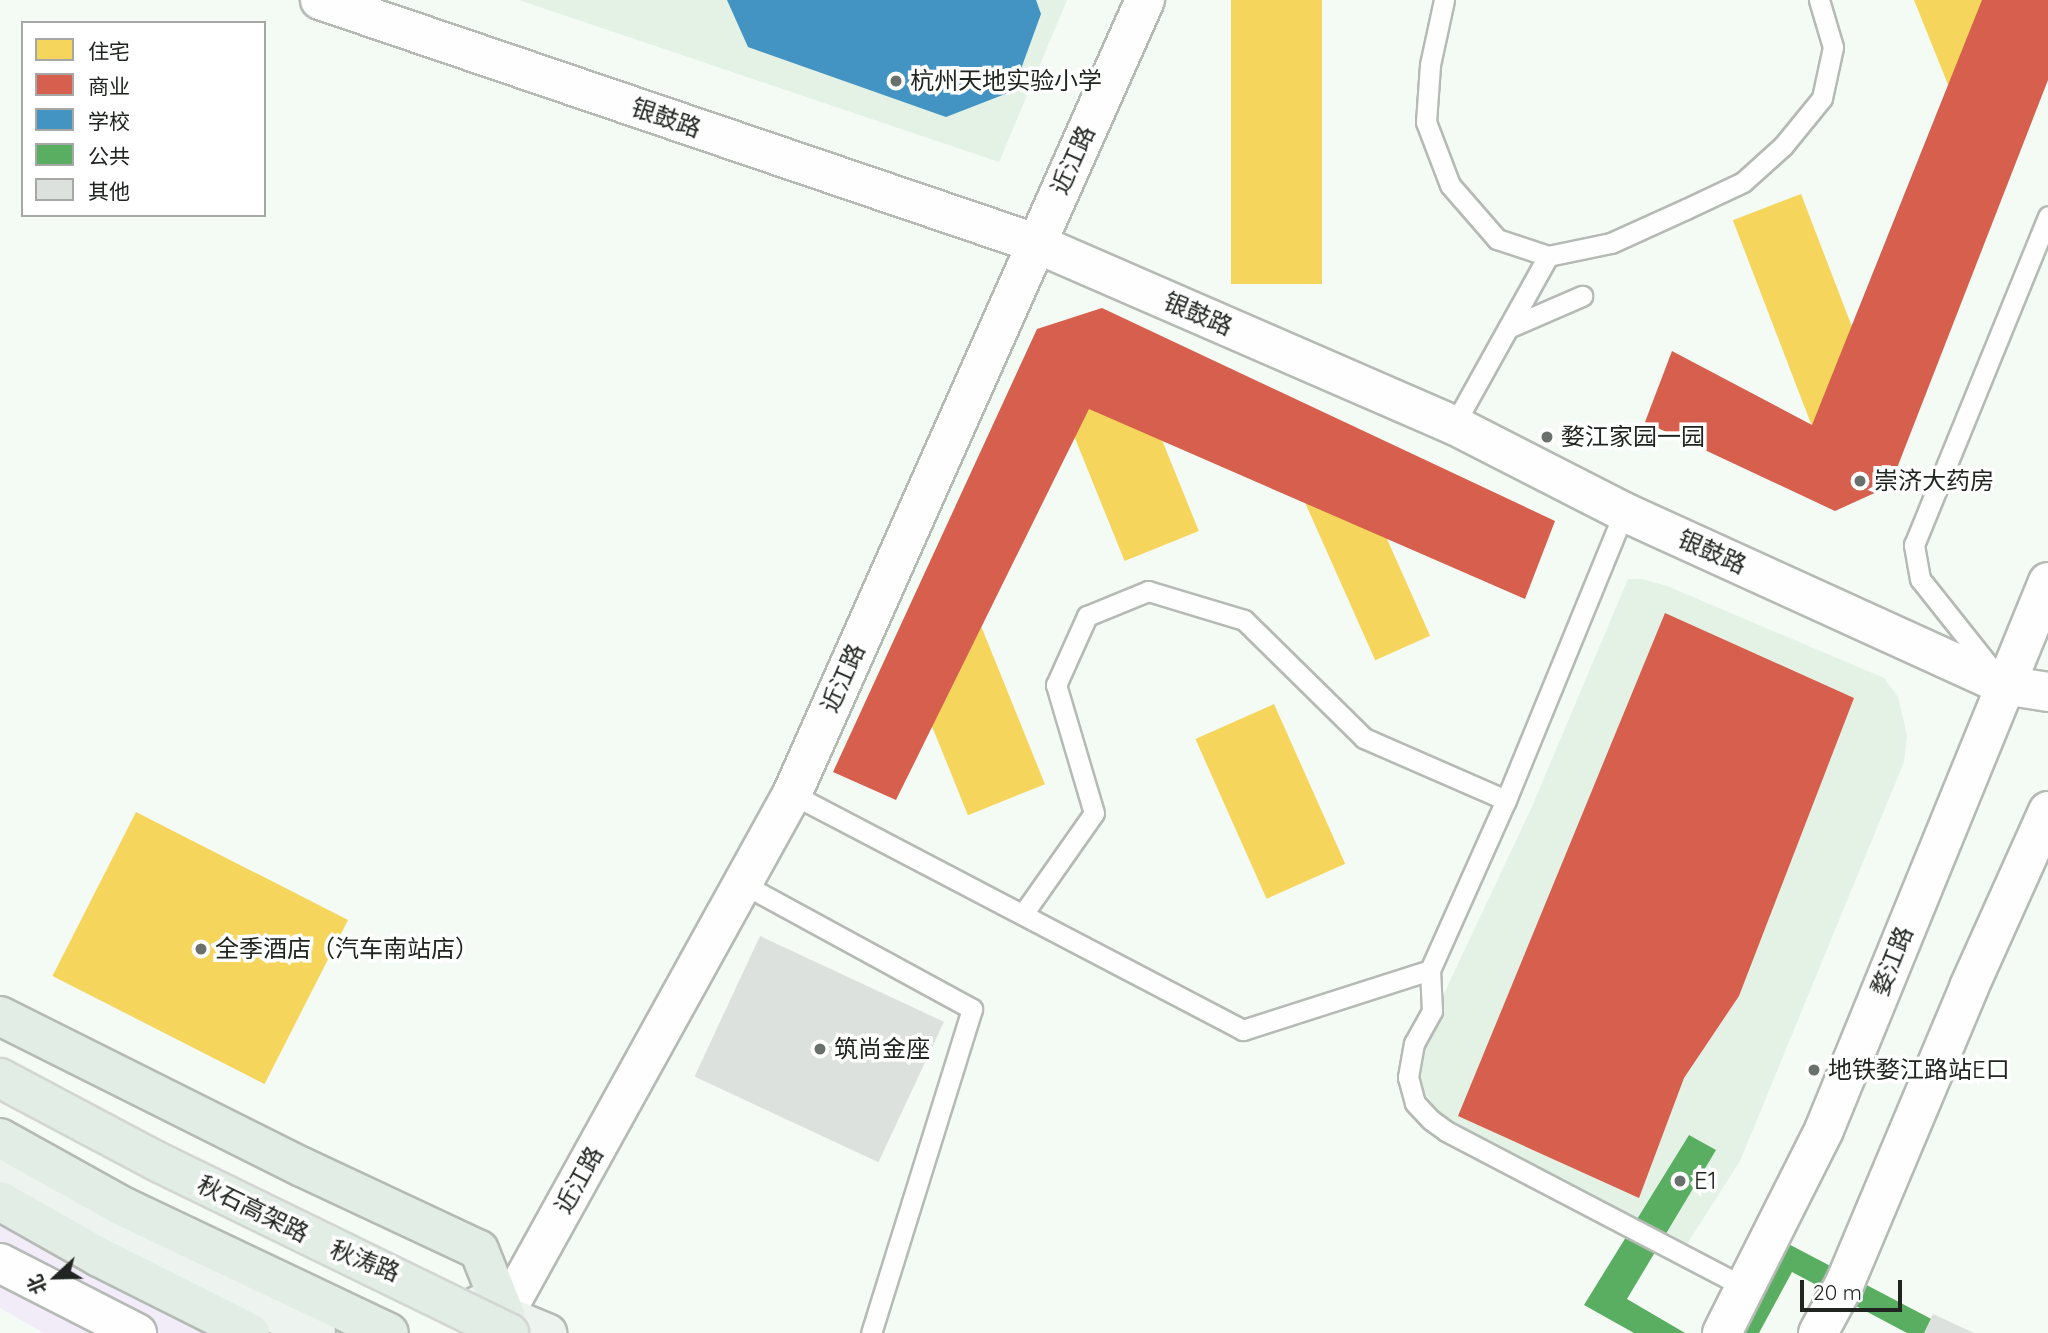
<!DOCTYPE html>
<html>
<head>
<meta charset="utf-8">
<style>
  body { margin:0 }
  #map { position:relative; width:2048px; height:1333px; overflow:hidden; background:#f4faf4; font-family:Quicksand,"Noto Sans SC",sans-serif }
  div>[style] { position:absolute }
  .built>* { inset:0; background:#e4f1e5 }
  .green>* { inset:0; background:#f2ecf9 }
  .homes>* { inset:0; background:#f6d55c; transform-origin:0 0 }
  .shops>* { inset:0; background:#d6604d }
  .schools>* { inset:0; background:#4393c3 }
  .public>* { inset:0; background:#5aae61 }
  .building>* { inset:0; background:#dce1dd; transform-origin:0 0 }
  .roads { filter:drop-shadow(2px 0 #b5bab5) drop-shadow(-2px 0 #b5bab5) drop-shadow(0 2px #b5bab5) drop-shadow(0 -2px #b5bab5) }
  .lane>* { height:19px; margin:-9.5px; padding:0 9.5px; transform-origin:9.5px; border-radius:9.5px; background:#fdfefd }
  .street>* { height:38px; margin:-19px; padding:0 19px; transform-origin:19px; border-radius:19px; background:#fdfefd }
  .secondary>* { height:38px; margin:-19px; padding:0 19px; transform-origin:19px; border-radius:19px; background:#fdfefd }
  .primary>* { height:38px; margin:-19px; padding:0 19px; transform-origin:19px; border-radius:19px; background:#edf3ee }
  .highway>* { height:38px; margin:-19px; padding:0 19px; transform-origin:19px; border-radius:19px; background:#e2ede5 }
  .bridges { filter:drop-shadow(2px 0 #d3d6d3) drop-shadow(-2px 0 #d3d6d3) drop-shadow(0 2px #d3d6d3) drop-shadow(0 -2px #d3d6d3) }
  .highway-bridge>* { height:38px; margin:-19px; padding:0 19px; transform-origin:19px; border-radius:19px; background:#e2ede5 }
  .dots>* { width:19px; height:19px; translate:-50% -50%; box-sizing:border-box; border:4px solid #fff; border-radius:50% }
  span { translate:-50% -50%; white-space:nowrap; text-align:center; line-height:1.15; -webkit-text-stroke:7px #fff; paint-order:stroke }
  .poi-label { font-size:24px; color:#202521 }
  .left { translate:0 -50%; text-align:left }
  .street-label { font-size:24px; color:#202521 }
  .legend { position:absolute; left:21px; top:21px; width:245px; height:196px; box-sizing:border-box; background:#fff; border:2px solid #a6a8a6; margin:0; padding:9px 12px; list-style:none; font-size:21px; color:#202521 }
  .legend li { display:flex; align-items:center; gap:14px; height:35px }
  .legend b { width:35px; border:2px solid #a6a8a6 }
  .north { position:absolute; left:21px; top:1242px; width:70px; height:70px; -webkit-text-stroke:5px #fff; paint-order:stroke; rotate:248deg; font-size:19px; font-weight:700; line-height:28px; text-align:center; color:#202521 }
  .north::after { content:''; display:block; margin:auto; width:24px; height:32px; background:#202521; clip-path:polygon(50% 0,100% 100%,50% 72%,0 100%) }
  .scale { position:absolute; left:1800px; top:1280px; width:102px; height:32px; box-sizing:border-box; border:4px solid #202521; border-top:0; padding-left:9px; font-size:21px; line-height:24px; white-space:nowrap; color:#202521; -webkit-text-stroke:5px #fff; paint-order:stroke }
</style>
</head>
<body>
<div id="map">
  <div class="built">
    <i style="clip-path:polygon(519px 0,1067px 0,999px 162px)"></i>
    <i style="clip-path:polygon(1628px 579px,1642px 579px,1667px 586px,1884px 678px,1898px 697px,1907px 735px,1904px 762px,1740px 1161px,1687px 1244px,1441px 1115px,1420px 1086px,1417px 1064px,1425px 1034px,1531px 809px)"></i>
  </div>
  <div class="green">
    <i style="clip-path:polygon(0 1179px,327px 1333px,44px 1333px,0 1308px)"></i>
  </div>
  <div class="homes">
    <i style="left:1231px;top:0;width:91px;height:284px"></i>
    <i style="clip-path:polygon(1914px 0,1992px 0,2025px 81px,1957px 107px)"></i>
    <i style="left:1801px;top:194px;width:256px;height:73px;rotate:69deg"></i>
    <i style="left:1122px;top:341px;width:205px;height:80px;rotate:68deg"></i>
    <i style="left:1354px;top:465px;width:187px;height:60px;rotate:66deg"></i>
    <i style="left:979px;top:621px;width:176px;height:83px;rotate:68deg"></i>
    <i style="left:1274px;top:704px;width:175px;height:86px;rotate:66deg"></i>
    <i style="left:136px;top:812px;width:238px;height:184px;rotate:27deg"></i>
  </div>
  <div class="shops">
    <i style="clip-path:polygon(1982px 0,2048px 0,2048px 80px,1890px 486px,1835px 511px,1645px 422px,1672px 351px,1812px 425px)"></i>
    <i style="clip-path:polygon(1102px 308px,1555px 521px,1525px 599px,1089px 409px,896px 800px,833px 772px,1037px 329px)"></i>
    <i style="clip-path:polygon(1665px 613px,1854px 698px,1739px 996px,1684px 1078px,1639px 1198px,1458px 1116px)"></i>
  </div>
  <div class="schools">
    <i style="clip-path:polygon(727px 0,1036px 0,1041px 14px,1013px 91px,946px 117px,748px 47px)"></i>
  </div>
  <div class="public">
    <i style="clip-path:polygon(1689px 1135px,1716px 1150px,1627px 1299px,1685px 1333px,1634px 1333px,1584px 1305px)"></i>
    <i style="clip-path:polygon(1779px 1239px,1958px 1333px,1907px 1333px,1792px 1272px,1759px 1333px,1728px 1333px)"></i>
  </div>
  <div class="building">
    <i style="left:760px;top:936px;width:203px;height:155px;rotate:25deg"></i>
    <i style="clip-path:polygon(1933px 1314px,1974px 1333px,1924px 1333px)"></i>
  </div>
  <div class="roads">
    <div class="lane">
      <i style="left:1444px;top:0;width:66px;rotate:102.2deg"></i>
      <i style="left:1430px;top:65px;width:57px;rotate:94deg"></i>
      <i style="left:1426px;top:122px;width:67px;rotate:69.1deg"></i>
      <i style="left:1450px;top:185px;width:72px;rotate:49deg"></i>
      <i style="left:1497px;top:239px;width:54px;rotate:18.4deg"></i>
      <i style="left:1548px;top:256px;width:64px;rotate:-11.7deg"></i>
      <i style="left:1611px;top:243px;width:82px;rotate:-24.4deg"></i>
      <i style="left:1686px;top:209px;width:63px;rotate:-25.3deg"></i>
      <i style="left:1743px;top:182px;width:54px;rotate:-42deg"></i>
      <i style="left:1783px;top:146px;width:62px;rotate:-50.9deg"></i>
      <i style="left:1822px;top:98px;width:52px;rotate:-77.8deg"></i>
      <i style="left:1833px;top:47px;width:49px;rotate:-106.6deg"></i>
      <i style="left:1508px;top:328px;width:81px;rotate:-23.4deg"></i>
      <i style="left:1454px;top:425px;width:193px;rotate:-60.9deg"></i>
      <i style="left:1993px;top:671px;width:117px;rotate:-128.4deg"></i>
      <i style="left:1920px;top:579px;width:35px;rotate:-100deg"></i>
      <i style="left:1914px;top:545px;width:355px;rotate:-67.8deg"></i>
      <i style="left:792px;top:794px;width:509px;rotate:27.62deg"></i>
      <i style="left:1243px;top:1030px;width:196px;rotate:-17.8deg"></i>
      <i style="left:1430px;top:970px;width:186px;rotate:-65.9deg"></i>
      <i style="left:1506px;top:800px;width:311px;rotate:-67.7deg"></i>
      <i style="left:743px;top:884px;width:261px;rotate:28.6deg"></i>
      <i style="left:972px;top:1009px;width:339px;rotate:107.3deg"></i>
      <i style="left:1023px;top:914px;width:123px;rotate:-54.9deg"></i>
      <i style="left:1094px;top:813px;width:134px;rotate:-106.5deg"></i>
      <i style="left:1056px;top:685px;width:76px;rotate:-65.8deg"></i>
      <i style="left:1087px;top:616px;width:66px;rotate:-22.3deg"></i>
      <i style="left:1148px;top:591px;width:100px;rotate:16.8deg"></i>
      <i style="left:1244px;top:620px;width:168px;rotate:44.5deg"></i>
      <i style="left:1364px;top:738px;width:155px;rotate:23.6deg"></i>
      <i style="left:1430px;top:970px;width:41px;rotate:87.2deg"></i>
      <i style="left:1432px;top:1011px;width:37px;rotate:119deg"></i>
      <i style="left:1414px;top:1043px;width:35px;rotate:100deg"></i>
      <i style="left:1408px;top:1077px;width:27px;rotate:75deg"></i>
      <i style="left:1415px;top:1103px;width:23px;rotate:47deg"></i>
      <i style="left:1431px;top:1120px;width:19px;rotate:36deg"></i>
      <i style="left:1446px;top:1131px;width:337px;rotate:27.6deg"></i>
    </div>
    <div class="street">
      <i style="left:320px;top:0;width:755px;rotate:18.77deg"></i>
      <i style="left:1035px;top:243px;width:457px;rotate:23.5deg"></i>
      <i style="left:1454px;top:425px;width:191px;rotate:27.1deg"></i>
      <i style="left:1624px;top:512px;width:418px;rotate:24.5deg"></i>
      <i style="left:2004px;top:685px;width:45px;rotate:9deg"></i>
      <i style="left:494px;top:1333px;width:616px;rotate:-61.06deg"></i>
      <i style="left:792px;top:794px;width:869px;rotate:-66.03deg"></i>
    </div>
    <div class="secondary">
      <i style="left:0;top:1263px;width:154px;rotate:27.1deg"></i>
      <i style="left:1722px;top:1333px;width:227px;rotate:-63.3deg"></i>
      <i style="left:1824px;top:1130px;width:592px;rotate:-67.77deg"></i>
      <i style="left:1818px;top:1333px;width:55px;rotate:-61.6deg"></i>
      <i style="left:1844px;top:1285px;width:323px;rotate:-67.2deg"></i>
      <i style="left:1969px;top:987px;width:193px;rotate:-65.8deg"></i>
    </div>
    <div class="primary">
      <i style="left:0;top:1177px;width:165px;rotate:27.3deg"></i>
      <i style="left:147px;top:1253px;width:187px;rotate:25.3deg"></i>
      <i style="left:479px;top:1305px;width:74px;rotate:22.4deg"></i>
    </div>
    <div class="highway">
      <i style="left:0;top:1016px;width:338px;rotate:26.6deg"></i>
      <i style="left:302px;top:1167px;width:195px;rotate:25.1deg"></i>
      <i style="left:479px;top:1250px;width:70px;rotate:68.2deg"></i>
      <i style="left:0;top:1138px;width:142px;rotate:29.1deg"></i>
      <i style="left:124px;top:1207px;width:293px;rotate:25.4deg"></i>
      <i style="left:0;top:1201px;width:114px;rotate:29.5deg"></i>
      <i style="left:99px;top:1257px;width:169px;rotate:26.7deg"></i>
    </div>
  </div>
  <div class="bridges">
    <div class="highway-bridge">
      <i style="left:0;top:1078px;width:177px;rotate:28deg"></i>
      <i style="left:156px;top:1161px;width:393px;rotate:26deg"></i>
    </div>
  </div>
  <div class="dots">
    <i style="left:896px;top:81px;background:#6a706b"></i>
    <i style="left:1547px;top:437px;background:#6a706b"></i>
    <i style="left:1860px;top:481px;background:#6a706b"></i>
    <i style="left:201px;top:949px;background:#6a706b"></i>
    <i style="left:820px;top:1049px;background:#6a706b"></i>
    <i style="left:1814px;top:1070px;background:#6a706b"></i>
    <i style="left:1680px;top:1181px;background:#6a706b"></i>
  </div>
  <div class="poi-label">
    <span class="left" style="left:910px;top:81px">杭州天地实验小学</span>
    <span class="left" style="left:1561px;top:437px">婺江家园一园</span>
    <span class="left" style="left:1874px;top:481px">崇济大药房</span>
    <span class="left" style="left:215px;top:949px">全季酒店（汽车南站店）</span>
    <span class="left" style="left:834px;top:1049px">筑尚金座</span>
    <span class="left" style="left:1828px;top:1070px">地铁婺江路站E口</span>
    <span class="left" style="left:1694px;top:1181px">E1</span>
  </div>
  <div class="street-label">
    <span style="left:666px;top:118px;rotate:19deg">银鼓路</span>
    <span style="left:1073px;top:160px;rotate:-66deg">近江路</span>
    <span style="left:1198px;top:314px;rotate:23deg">银鼓路</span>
    <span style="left:1712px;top:552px;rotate:24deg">银鼓路</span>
    <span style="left:843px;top:678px;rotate:-66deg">近江路</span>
    <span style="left:1892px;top:961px;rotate:-68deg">婺江路</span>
    <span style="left:579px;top:1180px;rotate:-61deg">近江路</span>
    <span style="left:253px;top:1209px;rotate:26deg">秋石高架路</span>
    <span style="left:365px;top:1261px;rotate:21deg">秋涛路</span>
  </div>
  <ul class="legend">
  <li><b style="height:19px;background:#f6d55c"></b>住宅</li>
  <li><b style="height:19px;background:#d6604d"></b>商业</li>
  <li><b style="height:19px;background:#4393c3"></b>学校</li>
  <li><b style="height:19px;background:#5aae61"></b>公共</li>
  <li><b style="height:19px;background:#dce1dd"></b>其他</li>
  </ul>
  <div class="north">北</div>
  <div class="scale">20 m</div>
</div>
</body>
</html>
